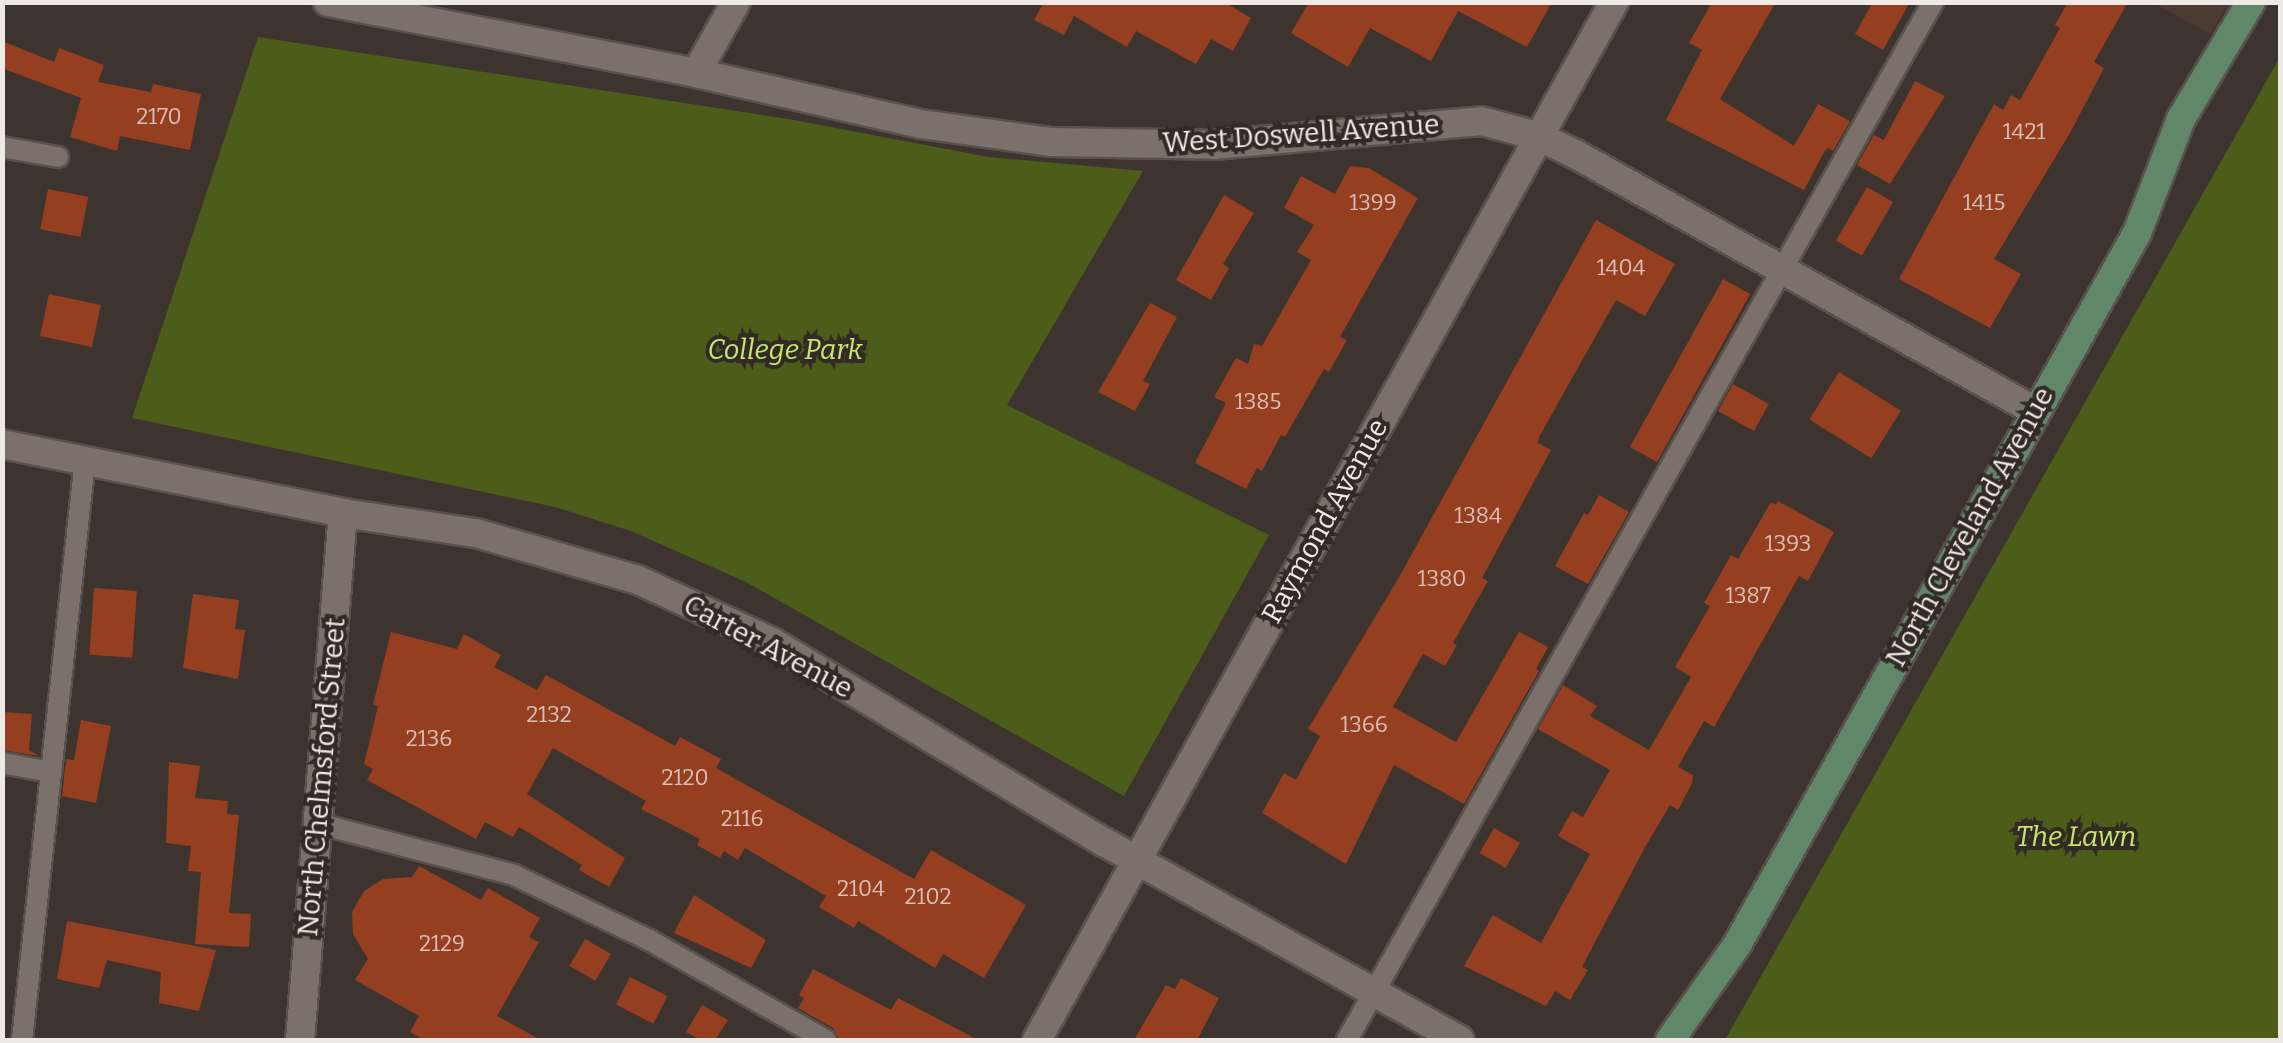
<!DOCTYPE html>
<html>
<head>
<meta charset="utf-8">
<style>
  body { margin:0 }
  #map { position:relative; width:2283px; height:1043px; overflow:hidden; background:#3e342f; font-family:Bitter,serif }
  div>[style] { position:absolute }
  .built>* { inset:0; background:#4b3b33 }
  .green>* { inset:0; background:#4c5d1a }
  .building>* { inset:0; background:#953e20; transform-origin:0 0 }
  .roads { filter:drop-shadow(2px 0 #59514d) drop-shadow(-2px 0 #59514d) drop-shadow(0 2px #59514d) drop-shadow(0 -2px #59514d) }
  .service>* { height:20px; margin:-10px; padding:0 10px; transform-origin:10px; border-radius:10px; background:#7c706b }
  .minor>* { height:28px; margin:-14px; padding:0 14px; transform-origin:14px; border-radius:14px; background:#7c706b }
  .secondary>* { height:28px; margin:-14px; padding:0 14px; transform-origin:14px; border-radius:14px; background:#608769 }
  span { translate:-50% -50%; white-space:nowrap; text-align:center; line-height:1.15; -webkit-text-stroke:8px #332a25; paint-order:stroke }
  .number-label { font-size:22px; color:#d9bfb5 }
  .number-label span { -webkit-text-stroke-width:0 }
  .street-label { font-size:28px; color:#f0eae7 }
  .park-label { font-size:28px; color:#c5e76b; font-style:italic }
  .frame { position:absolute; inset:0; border:5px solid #f0eae7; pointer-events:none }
</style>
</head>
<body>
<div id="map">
  <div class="built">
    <i style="clip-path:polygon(2154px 3px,2229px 3px,2210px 34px)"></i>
  </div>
  <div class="green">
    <i style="clip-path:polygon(258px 37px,794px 120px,988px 157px,1143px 171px,1007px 405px,1269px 535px,1124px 796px,746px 582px,631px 531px,555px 507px,132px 418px)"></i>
    <i style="clip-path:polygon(2280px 57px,2280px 1040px,1725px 1040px)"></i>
  </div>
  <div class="building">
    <i style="clip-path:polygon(1044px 2px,1224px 2px,1251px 18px,1233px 51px,1211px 39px,1196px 64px,1136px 31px,1127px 47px,1074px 16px,1064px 35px,1034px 20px)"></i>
    <i style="clip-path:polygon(1309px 2px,1552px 2px,1527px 47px,1458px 11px,1431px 61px,1370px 28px,1348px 67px,1291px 33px)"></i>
    <i style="clip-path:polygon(1712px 2px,1776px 2px,1720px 99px,1794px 146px,1818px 104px,1850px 121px,1833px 151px,1828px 148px,1824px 152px,1804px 190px,1666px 120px,1702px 50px,1689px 43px)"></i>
    <i style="clip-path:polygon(1873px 2px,1910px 2px,1883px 50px,1855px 34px)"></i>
    <i style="clip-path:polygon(2068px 2px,2128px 2px,2094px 62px,2104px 68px,2070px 133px,1994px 259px,2021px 274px,1990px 328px,1899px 279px,1994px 104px,2003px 110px,2011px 95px,2020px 100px,2060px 28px,2055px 25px)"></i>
    <i style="clip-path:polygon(2px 41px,54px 62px,59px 48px,104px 65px,98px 82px,151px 92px,153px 84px,201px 94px,190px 150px,120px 136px,117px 151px,70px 137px,81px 98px,2px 68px)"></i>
    <i style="clip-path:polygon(1915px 81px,1945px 96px,1890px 184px,1857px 165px,1874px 135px,1884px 140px)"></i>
    <i style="clip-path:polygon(1350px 166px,1369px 168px,1418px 198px,1340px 337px,1347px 340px,1329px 372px,1324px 369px,1285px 437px,1281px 435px,1262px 471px,1257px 468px,1246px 489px,1195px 463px,1226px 403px,1214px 397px,1236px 358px,1248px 364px,1254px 344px,1262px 346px,1311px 260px,1297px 252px,1314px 225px,1284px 208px,1301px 176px,1335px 194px)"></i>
    <i style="left:1867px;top:187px;width:30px;height:62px;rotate:30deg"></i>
    <i style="left:48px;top:189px;width:41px;height:41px;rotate:11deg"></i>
    <i style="clip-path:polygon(1224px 195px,1254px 213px,1223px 264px,1229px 268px,1211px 300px,1176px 280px)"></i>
    <i style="clip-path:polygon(1596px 220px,1675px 264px,1645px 316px,1616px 300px,1539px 437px,1538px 443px,1551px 450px,1482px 578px,1488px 581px,1453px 643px,1457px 645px,1445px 666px,1423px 654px,1393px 707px,1456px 742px,1519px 632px,1548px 647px,1536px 669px,1539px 671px,1464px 804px,1394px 765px,1346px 864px,1262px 813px,1284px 773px,1296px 780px,1320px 736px,1308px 729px,1398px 579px)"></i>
    <i style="left:1723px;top:279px;width:31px;height:192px;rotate:29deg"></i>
    <i style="left:49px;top:294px;width:53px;height:43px;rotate:12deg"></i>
    <i style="clip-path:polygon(1150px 303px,1177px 317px,1143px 381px,1150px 384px,1135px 411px,1098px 392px)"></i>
    <i style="left:1839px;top:372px;width:73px;height:56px;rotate:32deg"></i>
    <i style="left:1733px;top:384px;width:41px;height:31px;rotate:29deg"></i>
    <i style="clip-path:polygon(1599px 495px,1629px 512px,1588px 584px,1555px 566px,1584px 513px,1588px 515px)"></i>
    <i style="clip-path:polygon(1778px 501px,1834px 532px,1808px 581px,1799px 576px,1714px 727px,1704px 721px,1678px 767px,1693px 775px,1692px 783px,1678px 810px,1670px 805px,1644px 849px,1582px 967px,1588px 970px,1570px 1000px,1555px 991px,1546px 1006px,1464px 966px,1493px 915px,1541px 943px,1590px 854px,1558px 836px,1572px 811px,1583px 817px,1610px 770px,1538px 729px,1563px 685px,1597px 706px,1590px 716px,1649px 750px,1691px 677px,1675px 667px,1710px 606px,1704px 603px,1731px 555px,1738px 559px,1771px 502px,1776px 505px)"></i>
    <i style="left:94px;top:588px;width:43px;height:67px;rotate:4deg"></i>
    <i style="clip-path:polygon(193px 594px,239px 600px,235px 629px,245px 630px,238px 679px,183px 668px)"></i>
    <i style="clip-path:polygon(391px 632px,457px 649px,464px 634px,501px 655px,494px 667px,537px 690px,546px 675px,675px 746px,680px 737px,721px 759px,716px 768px,914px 879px,931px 850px,1026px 905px,984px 978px,943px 954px,935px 968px,858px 921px,854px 928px,819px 907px,826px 896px,745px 848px,738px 860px,724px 851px,720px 858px,697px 845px,700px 839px,641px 809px,646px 801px,553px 748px,527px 794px,625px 858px,609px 887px,579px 870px,582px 865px,519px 827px,513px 837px,485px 822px,476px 839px,367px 780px,373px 769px,364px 764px,378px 706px,373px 705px)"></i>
    <i style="clip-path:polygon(2px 712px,32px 714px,29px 750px,39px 756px,2px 750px)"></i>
    <i style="clip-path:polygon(81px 720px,111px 726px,96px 803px,62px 796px,66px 759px,74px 760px)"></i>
    <i style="clip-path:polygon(169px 762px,200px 766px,195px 798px,228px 801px,227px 814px,239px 815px,229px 913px,251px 914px,249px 947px,195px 944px,201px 872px,188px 871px,191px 846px,166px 843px)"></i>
    <i style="left:1494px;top:828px;width:30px;height:29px;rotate:30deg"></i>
    <i style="clip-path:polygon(419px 866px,481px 900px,488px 888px,540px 918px,529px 937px,539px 942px,497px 1016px,541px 1040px,425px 1040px,410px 1032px,419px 1016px,355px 980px,368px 959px,353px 934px,352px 912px,364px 891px,383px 879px,412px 877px)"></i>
    <i style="clip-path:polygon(694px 895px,766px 940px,751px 968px,674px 933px)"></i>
    <i style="clip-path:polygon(67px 921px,216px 950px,199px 1011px,159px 1003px,161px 972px,107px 960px,99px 988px,57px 979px)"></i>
    <i style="left:585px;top:939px;width:30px;height:31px;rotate:30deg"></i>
    <i style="clip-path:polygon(813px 969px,891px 1010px,898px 998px,978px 1040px,840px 1040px,833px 1028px,798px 1008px,804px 998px,799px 995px)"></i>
    <i style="left:630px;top:977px;width:42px;height:31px;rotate:27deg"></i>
    <i style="clip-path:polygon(1181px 978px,1219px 998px,1197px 1040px,1134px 1040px,1166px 985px,1175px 989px)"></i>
    <i style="clip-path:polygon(702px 1005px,728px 1020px,715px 1040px,701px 1040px,686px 1032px)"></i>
  </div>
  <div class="roads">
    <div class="service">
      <i style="left:2px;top:147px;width:57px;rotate:10.1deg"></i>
      <i style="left:2px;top:763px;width:50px;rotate:10.4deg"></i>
      <i style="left:320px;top:824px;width:201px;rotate:14.7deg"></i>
      <i style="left:514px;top:875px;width:150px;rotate:25.7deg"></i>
      <i style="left:649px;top:940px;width:203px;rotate:29.5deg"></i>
      <i style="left:22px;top:1040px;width:583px;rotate:-83.8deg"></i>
      <i style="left:1347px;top:1040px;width:1192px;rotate:-60.55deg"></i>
    </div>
    <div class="minor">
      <i style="left:328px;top:2px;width:375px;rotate:10.9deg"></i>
      <i style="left:696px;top:73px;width:231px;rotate:12.8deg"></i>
      <i style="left:921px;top:124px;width:130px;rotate:7.9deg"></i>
      <i style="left:1050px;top:142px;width:164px;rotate:1deg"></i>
      <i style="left:1214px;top:145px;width:268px;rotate:-5.1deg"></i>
      <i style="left:1481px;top:121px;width:59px;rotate:14.7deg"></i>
      <i style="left:1538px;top:136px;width:43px;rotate:26deg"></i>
      <i style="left:1577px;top:155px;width:525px;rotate:29.2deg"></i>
      <i style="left:696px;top:73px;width:81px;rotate:-60.6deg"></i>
      <i style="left:2px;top:444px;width:348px;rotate:11.4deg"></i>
      <i style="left:343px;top:513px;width:134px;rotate:8.6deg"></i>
      <i style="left:476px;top:533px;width:169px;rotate:16.2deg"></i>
      <i style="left:638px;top:580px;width:148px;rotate:24.8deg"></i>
      <i style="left:772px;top:642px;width:388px;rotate:31.1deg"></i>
      <i style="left:1104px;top:842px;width:407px;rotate:29.1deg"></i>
      <i style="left:300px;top:1040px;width:529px;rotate:-85.34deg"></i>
      <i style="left:1037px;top:1040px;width:1188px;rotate:-60.93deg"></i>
    </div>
    <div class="secondary">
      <i style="left:1670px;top:1040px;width:116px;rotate:-54.8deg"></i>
      <i style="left:1737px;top:945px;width:817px;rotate:-60.67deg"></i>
      <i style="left:2137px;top:233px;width:122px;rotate:-68.9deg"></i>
      <i style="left:2181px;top:119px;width:136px;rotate:-59.1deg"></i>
    </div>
  </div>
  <div class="number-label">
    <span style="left:159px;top:117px">2170</span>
    <span style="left:2024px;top:132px">1421</span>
    <span style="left:1373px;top:203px">1399</span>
    <span style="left:1984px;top:203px">1415</span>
    <span style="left:1621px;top:268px">1404</span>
    <span style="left:1258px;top:402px">1385</span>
    <span style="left:1478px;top:516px">1384</span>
    <span style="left:1788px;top:544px">1393</span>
    <span style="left:1442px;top:579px">1380</span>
    <span style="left:1748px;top:596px">1387</span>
    <span style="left:549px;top:715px">2132</span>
    <span style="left:1364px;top:725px">1366</span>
    <span style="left:429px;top:739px">2136</span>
    <span style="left:685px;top:778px">2120</span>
    <span style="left:742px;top:819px">2116</span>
    <span style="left:861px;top:889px">2104</span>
    <span style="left:928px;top:897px">2102</span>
    <span style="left:442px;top:944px">2129</span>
  </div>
  <div class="street-label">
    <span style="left:1301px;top:134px;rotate:-4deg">West Doswell Avenue</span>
    <span style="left:1325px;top:521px;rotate:-61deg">Raymond Avenue</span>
    <span style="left:1970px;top:527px;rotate:-61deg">North Cleveland Avenue</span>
    <span style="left:768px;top:647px;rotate:28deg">Carter Avenue</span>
    <span style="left:322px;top:777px;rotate:-85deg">North Chelmsford Street</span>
  </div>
  <div class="park-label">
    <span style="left:785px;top:350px">College Park</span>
    <span style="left:2076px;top:837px">The Lawn</span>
  </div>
  <div class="frame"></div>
</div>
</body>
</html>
